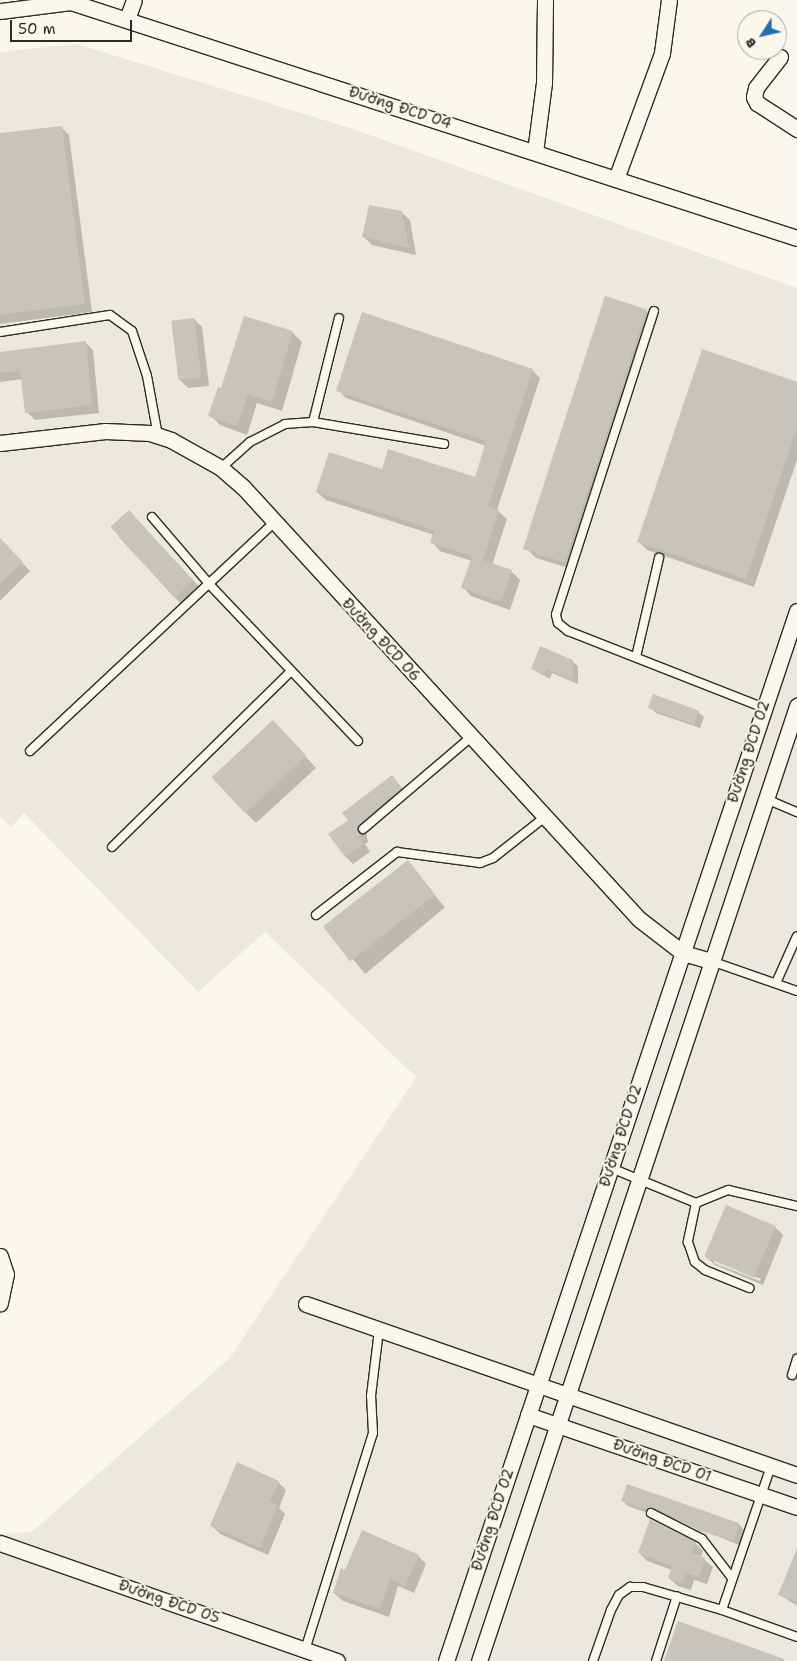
<!DOCTYPE html>
<html>
<head>
<meta charset="utf-8">
<style>
  body { margin:0 }
  #map { position:relative; width:797px; height:1661px; overflow:hidden; background:#fbf7ec; font-family:"Shantell Sans",sans-serif }
  div>[style] { position:absolute }
  .built>* { inset:0; background:#ebe8de }
  .shadow>* { inset:0; background:#0003; transform-origin:0 0 }
  .building>* { inset:0; background:#c7c4bc; transform-origin:0 0 }
  .roads { filter:drop-shadow(1px 0 #2b2b2b) drop-shadow(-1px 0 #2b2b2b) drop-shadow(0 1px #2b2b2b) drop-shadow(0 -1px #2b2b2b) }
  .lane>* { height:8px; margin:-4px; padding:0 4px; transform-origin:4px; border-radius:4px; background:#fbf7ec }
  .street>* { height:15px; margin:-7.5px; padding:0 7.5px; transform-origin:7.5px; border-radius:7.5px; background:#fbf7ec }
  span { translate:-50% -50%; white-space:nowrap; text-align:center; line-height:1.15; -webkit-text-stroke:4px #fbf7ec; paint-order:stroke }
  .street-label { font-size:15px; color:#2b2b2b }
  .north { position:absolute; left:737px; top:10px; width:50px; height:50px; box-sizing:border-box; background:#fbf7ec; border:1px solid #a8a59f; border-radius:50%; rotate:235deg; font-size:14px; font-weight:700; line-height:20px; text-align:center; color:#2b2b2b }
  .north::after { content:''; display:block; margin:auto; width:18px; height:22px; background:#1f6fb2; clip-path:polygon(50% 0,100% 100%,50% 72%,0 100%) }
  .scale { position:absolute; left:10px; top:20px; width:122px; height:22px; box-sizing:border-box; border:2px solid #2b2b2b; border-top:0; padding-left:6px; font-size:15px; line-height:18px; white-space:nowrap; color:#2b2b2b; -webkit-text-stroke:4px #fbf7ec; paint-order:stroke }
</style>
</head>
<body>
<div id="map">
  <div class="built">
    <i style="clip-path:polygon(77px 44px,353px 129px,797px 288px,797px 1661px,0 1661px,0 1535px,33px 1531px,230px 1358px,416px 1077px,265px 932px,198px 992px,24px 813px,11px 827px,0 817px,0 52px)"></i>
  </div>
  <div class="shadow">
    <i style="clip-path:polygon(61px 127px,69px 135px,92px 312px,0 324px,0 135px)"></i>
    <i style="clip-path:polygon(401px 212px,410px 220px,416px 255px,372px 245px,364px 237px)"></i>
    <i style="clip-path:polygon(646px 311px,655px 319px,575px 570px,536px 558px,527px 549px)"></i>
    <i style="clip-path:polygon(194px 319px,202px 327px,209px 386px,188px 388px,180px 380px)"></i>
    <i style="clip-path:polygon(292px 332px,302px 342px,282px 411px,257px 403px,247px 435px,220px 425px,210px 415px,222px 389px)"></i>
    <i style="clip-path:polygon(85px 342px,93px 350px,99px 413px,35px 420px,27px 412px,23px 379px,0 382px,0 353px)"></i>
    <i style="clip-path:polygon(532px 370px,540px 378px,497px 510px,507px 519px,492px 565px,512px 572px,520px 580px,510px 610px,471px 596px,463px 587px,472px 561px,440px 551px,432px 542px,434px 535px,326px 500px,317px 492px,383px 470px,476px 479px,486px 446px,346px 398px,338px 390px)"></i>
    <i style="clip-path:polygon(797px 383px,797px 460px,754px 587px,647px 550px,639px 542px)"></i>
    <i style="left:137px;top:520px;width:94px;height:25px;rotate:47deg"></i>
    <i style="clip-path:polygon(0 539px,30px 571px,0 601px)"></i>
    <i style="clip-path:polygon(572px 661px,578px 666px,578px 684px,552px 673px,550px 679px,532px 669px)"></i>
    <i style="clip-path:polygon(650px 707px,698px 712px,704px 717px,700px 728px,656px 713px)"></i>
    <i style="clip-path:polygon(284px 733px,316px 768px,256px 823px,245px 812px)"></i>
    <i style="clip-path:polygon(391px 776px,409px 796px,366px 833px,368px 842px,365px 844px,370px 852px,353px 864px,346px 857px,349px 820px)"></i>
    <i style="left:407px;top:862px;width:59px;height:104px;rotate:50deg"></i>
    <i style="clip-path:polygon(evenodd,775px 1227px,783px 1235px,763px 1285px,715px 1265px,706px 1257px,775px 1227px,714px 1260px,761px 1279px,760px 1281px,714px 1263px,714px 1260px)"></i>
    <i style="clip-path:polygon(278px 1482px,286px 1490px,279px 1508px,285px 1514px,268px 1555px,220px 1534px,212px 1526px)"></i>
    <i style="clip-path:polygon(628px 1486px,739px 1524px,744px 1530px,739px 1545px,660px 1513px,653px 1515px,628px 1506px,623px 1501px)"></i>
    <i style="clip-path:polygon(695px 1543px,703px 1551px,701px 1557px,713px 1567px,707px 1584px,694px 1580px,691px 1590px,678px 1586px,669px 1578px,672px 1570px,647px 1561px,639px 1553px)"></i>
    <i style="clip-path:polygon(418px 1556px,426px 1564px,414px 1593px,398px 1586px,389px 1617px,343px 1601px,334px 1593px)"></i>
    <i style="clip-path:polygon(797px 1568px,797px 1606px,779px 1594px)"></i>
  </div>
  <div class="building">
    <i style="clip-path:polygon(62px 126px,85px 304px,0 315px,0 133px)"></i>
    <i style="clip-path:polygon(369px 205px,402px 211px,409px 248px,362px 237px)"></i>
    <i style="left:605px;top:296px;width:44px;height:266px;rotate:18deg"></i>
    <i style="clip-path:polygon(362px 312px,533px 369px,488px 506px,499px 510px,483px 560px,512px 570px,501px 602px,461px 588px,472px 556px,430px 543px,434px 530px,316px 492px,329px 452px,382px 469px,388px 449px,475px 477px,486px 441px,336px 391px)"></i>
    <i style="clip-path:polygon(244px 316px,293px 331px,272px 402px,248px 394px,237px 426px,208px 416px,218px 387px,221px 388px)"></i>
    <i style="left:194px;top:318px;width:60px;height:23px;rotate:83deg"></i>
    <i style="clip-path:polygon(86px 341px,92px 405px,25px 413px,20px 371px,0 373px,0 352px)"></i>
    <i style="clip-path:polygon(702px 349px,797px 382px,797px 428px,746px 579px,637px 542px)"></i>
    <i style="left:129px;top:510px;width:96px;height:25px;rotate:48deg"></i>
    <i style="clip-path:polygon(0 538px,23px 562px,0 584px)"></i>
    <i style="clip-path:polygon(540px 646px,573px 660px,573px 680px,547px 669px,544px 674px,531px 669px)"></i>
    <i style="left:653px;top:694px;width:49px;height:15px;rotate:20deg"></i>
    <i style="left:273px;top:720px;width:49px;height:84px;rotate:47deg"></i>
    <i style="clip-path:polygon(392px 775px,402px 788px,359px 825px,361px 834px,358px 836px,364px 844px,345px 857px,328px 834px,348px 820px,342px 813px)"></i>
    <i style="left:408px;top:860px;width:44px;height:108px;rotate:52deg"></i>
    <i style="left:726px;top:1205px;width:54px;height:56px;rotate:23deg"></i>
    <i style="clip-path:polygon(237px 1462px,279px 1481px,270px 1501px,278px 1505px,260px 1548px,210px 1526px)"></i>
    <i style="clip-path:polygon(627px 1484px,739px 1523px,734px 1541px,700px 1531px,653px 1508px,647px 1510px,621px 1501px)"></i>
    <i style="clip-path:polygon(650px 1519px,696px 1542px,692px 1553px,705px 1558px,699px 1577px,686px 1573px,682px 1583px,668px 1578px,672px 1566px,638px 1553px)"></i>
    <i style="clip-path:polygon(362px 1530px,419px 1555px,405px 1586px,390px 1579px,380px 1609px,333px 1593px,341px 1568px,345px 1570px)"></i>
    <i style="clip-path:polygon(797px 1548px,797px 1602px,778px 1595px)"></i>
    <i style="clip-path:polygon(678px 1621px,784px 1659px,784px 1661px,664px 1661px)"></i>
  </div>
  <div class="roads">
    <div class="lane">
      <i style="left:654px;top:311px;width:319px;rotate:107.9deg"></i>
      <i style="left:556px;top:615px;width:8px;rotate:76deg"></i>
      <i style="left:558px;top:623px;width:13px;rotate:39deg"></i>
      <i style="left:568px;top:631px;width:211px;rotate:21.4deg"></i>
      <i style="left:0;top:332px;width:111px;rotate:-8.8deg"></i>
      <i style="left:110px;top:315px;width:27px;rotate:36deg"></i>
      <i style="left:132px;top:331px;width:47px;rotate:71.6deg"></i>
      <i style="left:147px;top:376px;width:61px;rotate:79.6deg"></i>
      <i style="left:313px;top:422px;width:107px;rotate:-76deg"></i>
      <i style="left:221px;top:468px;width:39px;rotate:-42deg"></i>
      <i style="left:250px;top:442px;width:39px;rotate:-27deg"></i>
      <i style="left:285px;top:424px;width:28px;rotate:-4deg"></i>
      <i style="left:313px;top:422px;width:133px;rotate:9.5deg"></i>
      <i style="left:152px;top:517px;width:89px;rotate:49.5deg"></i>
      <i style="left:210px;top:585px;width:215px;rotate:46.5deg"></i>
      <i style="left:636px;top:657px;width:102px;rotate:-76.9deg"></i>
      <i style="left:30px;top:751px;width:334px;rotate:-43.1deg"></i>
      <i style="left:766px;top:799px;width:34px;rotate:23deg"></i>
      <i style="left:363px;top:829px;width:142px;rotate:-40.4deg"></i>
      <i style="left:112px;top:847px;width:251px;rotate:-44.5deg"></i>
      <i style="left:316px;top:915px;width:103px;rotate:-37.9deg"></i>
      <i style="left:397px;top:852px;width:84px;rotate:7.5deg"></i>
      <i style="left:480px;top:863px;width:14px;rotate:-21deg"></i>
      <i style="left:493px;top:858px;width:66px;rotate:-38.3deg"></i>
      <i style="left:711px;top:961px;width:91px;rotate:19.2deg"></i>
      <i style="left:776px;top:983px;width:51px;rotate:-65.9deg"></i>
      <i style="left:611px;top:1168px;width:92px;rotate:22.4deg"></i>
      <i style="left:696px;top:1203px;width:35px;rotate:-22deg"></i>
      <i style="left:728px;top:1190px;width:71px;rotate:13.1deg"></i>
      <i style="left:696px;top:1203px;width:40px;rotate:102deg"></i>
      <i style="left:688px;top:1242px;width:21px;rotate:71deg"></i>
      <i style="left:695px;top:1262px;width:13px;rotate:39deg"></i>
      <i style="left:705px;top:1270px;width:48px;rotate:22.2deg"></i>
      <i style="left:792px;top:1375px;width:17px;rotate:-73deg"></i>
      <i style="left:651px;top:1513px;width:57px;rotate:27deg"></i>
      <i style="left:702px;top:1539px;width:49px;rotate:52.4deg"></i>
      <i style="left:722px;top:1610px;width:152px;rotate:-71.2deg"></i>
      <i style="left:305px;top:1650px;width:227px;rotate:-72.6deg"></i>
      <i style="left:373px;top:1433px;width:37px;rotate:-93deg"></i>
      <i style="left:371px;top:1396px;width:66px;rotate:-83.1deg"></i>
      <i style="left:593px;top:1661px;width:54px;rotate:-70.6deg"></i>
      <i style="left:611px;top:1610px;width:17px;rotate:-62deg"></i>
      <i style="left:619px;top:1595px;width:14px;rotate:-36deg"></i>
      <i style="left:630px;top:1587px;width:13px"></i>
      <i style="left:643px;top:1587px;width:82px;rotate:16.2deg"></i>
      <i style="left:722px;top:1610px;width:80px;rotate:19.8deg"></i>
      <i style="left:656px;top:1661px;width:68px;rotate:-72.1deg"></i>
    </div>
    <div class="street">
      <i style="left:0;top:11px;width:72px;rotate:-7.2deg"></i>
      <i style="left:71px;top:2px;width:763px;rotate:18.01deg"></i>
      <i style="left:127px;top:19px;width:20px;rotate:-70deg"></i>
      <i style="left:780px;top:57px;width:39px;rotate:128deg"></i>
      <i style="left:756px;top:88px;width:9px;rotate:103deg"></i>
      <i style="left:754px;top:97px;width:7px;rotate:63deg"></i>
      <i style="left:757px;top:103px;width:48px;rotate:33deg"></i>
      <i style="left:535px;top:152px;width:70px;rotate:-82.6deg"></i>
      <i style="left:544px;top:83px;width:83px;rotate:-89.3deg"></i>
      <i style="left:616px;top:179px;width:134px;rotate:-69.9deg"></i>
      <i style="left:662px;top:53px;width:53px;rotate:-82.5deg"></i>
      <i style="left:0;top:443px;width:106px;rotate:-6.5deg"></i>
      <i style="left:105px;top:431px;width:45px;rotate:2.5deg"></i>
      <i style="left:150px;top:433px;width:22px;rotate:18deg"></i>
      <i style="left:171px;top:440px;width:57px;rotate:29.2deg"></i>
      <i style="left:221px;top:468px;width:29px;rotate:41deg"></i>
      <i style="left:243px;top:487px;width:586px;rotate:47.49deg"></i>
      <i style="left:639px;top:919px;width:56px;rotate:37.7deg"></i>
      <i style="left:683px;top:953px;width:29px;rotate:16deg"></i>
      <i style="left:0;top:1256px;width:19px;rotate:72deg"></i>
      <i style="left:6px;top:1274px;width:30px;rotate:102deg"></i>
      <i style="left:306px;top:1304px;width:520px;rotate:19.2deg"></i>
      <i style="left:528px;top:1415px;width:284px;rotate:18.9deg"></i>
      <i style="left:0;top:1543px;width:357px;rotate:19.3deg"></i>
      <i style="left:446px;top:1661px;width:1107px;rotate:-71.52deg"></i>
      <i style="left:479px;top:1661px;width:1007px;rotate:-71.58deg"></i>
    </div>
  </div>
  <div class="street-label">
    <span style="left:400px;top:108px;rotate:18deg">Đường ĐCD 04</span>
    <span style="left:381px;top:640px;rotate:47deg">Đường ĐCD 06</span>
    <span style="left:749px;top:752px;rotate:-72deg">Đường ĐCD 02</span>
    <span style="left:621px;top:1136px;rotate:-72deg">Đường ĐCD 02</span>
    <span style="left:662px;top:1461px;rotate:19deg">Đường ĐCD 01</span>
    <span style="left:493px;top:1520px;rotate:-72deg">Đường ĐCD 02</span>
    <span style="left:169px;top:1602px;rotate:19deg">Đường ĐCD 05</span>
  </div>
  <div class="north">B</div>
  <div class="scale">50 m</div>
</div>
</body>
</html>
